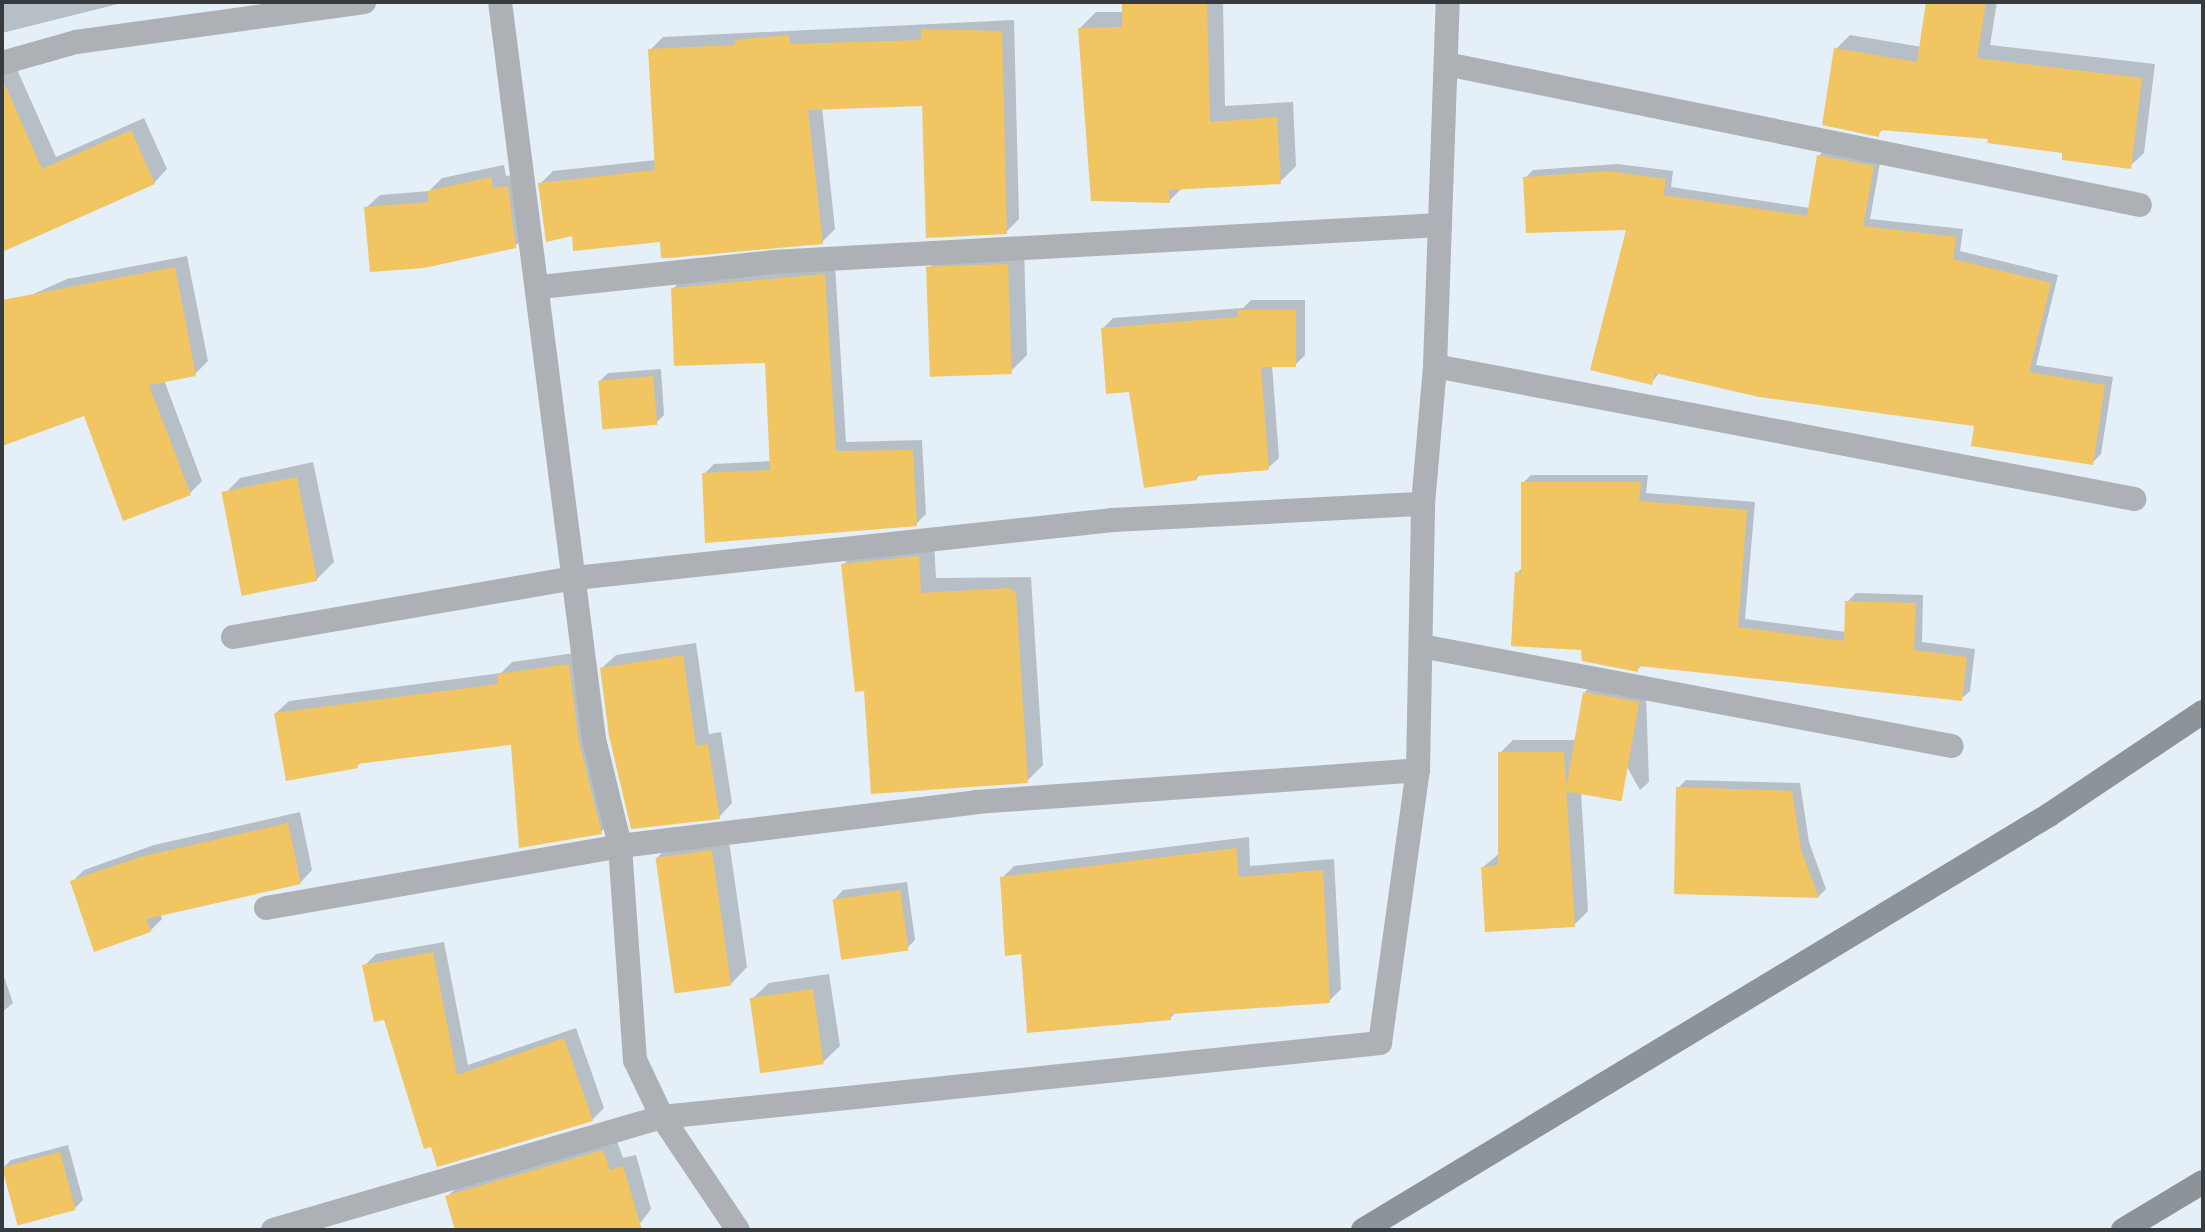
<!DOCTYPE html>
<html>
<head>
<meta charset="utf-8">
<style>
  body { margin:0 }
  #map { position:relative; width:2205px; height:1232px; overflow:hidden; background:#e4eff8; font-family:"Space Grotesk",sans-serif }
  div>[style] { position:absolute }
  .shadow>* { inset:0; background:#0003 }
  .building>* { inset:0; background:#f2c563; transform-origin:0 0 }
  .street>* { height:24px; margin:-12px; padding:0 12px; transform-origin:12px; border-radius:12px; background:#adb1b5 }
  .secondary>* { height:24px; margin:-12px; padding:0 12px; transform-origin:12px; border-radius:12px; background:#8d9499 }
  span { translate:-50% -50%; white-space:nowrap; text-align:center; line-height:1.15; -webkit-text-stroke:6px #e4eff8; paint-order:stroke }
  .frame { position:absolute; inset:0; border:4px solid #373b3e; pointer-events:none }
</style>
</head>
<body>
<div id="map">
  <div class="shadow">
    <i style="clip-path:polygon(2px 2px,126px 2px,2px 33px)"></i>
    <i style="clip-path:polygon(1124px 2px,1223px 2px,1225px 106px,1293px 102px,1296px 166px,1280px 182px,1183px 187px,1169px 201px,1080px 28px,1096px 12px,1124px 12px)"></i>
    <i style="clip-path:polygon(1928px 2px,1997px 2px,1990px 45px,2155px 64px,2144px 153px,2130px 166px,1990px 137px,1884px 128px,1878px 134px,1836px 49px,1850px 35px,1922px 47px)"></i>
    <i style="clip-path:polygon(1014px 20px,1019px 219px,1006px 232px,924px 104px,822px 107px,835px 229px,822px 242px,574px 234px,540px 184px,553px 171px,656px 160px,650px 50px,663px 37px)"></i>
    <i style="clip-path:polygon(2px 55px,15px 65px,56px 157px,144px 118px,167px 169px,154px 183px,2px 224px)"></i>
    <i style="clip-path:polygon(1827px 147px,1881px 158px,1870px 219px,1963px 229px,1960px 251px,2058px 275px,2036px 365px,2113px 377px,2101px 454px,2092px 463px,1976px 424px,1660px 372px,1651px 383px,1629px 228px,1525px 178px,1533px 170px,1618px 164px,1673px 171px,1671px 187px,1810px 208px,1819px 156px)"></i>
    <i style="clip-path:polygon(504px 165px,506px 176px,521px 174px,529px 233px,515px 246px,366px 208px,380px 195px,429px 191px,442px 178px)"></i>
    <i style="clip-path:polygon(1024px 248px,1027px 355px,1010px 372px,928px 269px,945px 253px)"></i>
    <i style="clip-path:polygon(187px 256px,208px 361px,195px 374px,164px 380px,202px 481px,190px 493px,85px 414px,2px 444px,2px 308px,67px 279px)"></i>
    <i style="clip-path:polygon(835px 265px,846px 442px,922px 440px,926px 514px,916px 524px,704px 474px,714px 464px,772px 461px,767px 361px,673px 289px,683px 278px)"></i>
    <i style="clip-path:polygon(1251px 300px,1305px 300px,1305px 355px,1295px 365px,1272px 365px,1279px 458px,1268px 468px,1201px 473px,1196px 479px,1131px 390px,1103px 328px,1113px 318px,1243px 308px)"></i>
    <i style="clip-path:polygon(661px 369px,664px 415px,656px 423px,600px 381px,608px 373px)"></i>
    <i style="clip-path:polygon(313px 462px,334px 562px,317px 579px,224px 495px,240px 478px)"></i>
    <i style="clip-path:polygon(1531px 475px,1648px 475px,1646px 493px,1755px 502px,1745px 619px,1846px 632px,1847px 602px,1856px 593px,1923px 595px,1922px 642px,1975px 649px,1970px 691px,1961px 699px,1642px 665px,1638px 669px,1583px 648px,1517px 573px,1523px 567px,1523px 483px)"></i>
    <i style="clip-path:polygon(934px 541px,936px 578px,1031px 577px,1043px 765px,1027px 781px,843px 565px,859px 549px)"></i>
    <i style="clip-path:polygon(696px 643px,709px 734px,721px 732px,732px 803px,719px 817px,602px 668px,616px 655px)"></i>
    <i style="clip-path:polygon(582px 652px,613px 819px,601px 832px,513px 743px,362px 761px,357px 766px,276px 713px,289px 701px,501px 673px,512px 662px)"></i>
    <i style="clip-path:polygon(1593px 684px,1646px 695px,1649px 782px,1640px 790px,1585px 692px)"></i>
    <i style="clip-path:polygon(1513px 740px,1578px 740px,1588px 911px,1574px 925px,1483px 867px,1500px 853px,1500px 753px)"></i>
    <i style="clip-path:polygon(1686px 780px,1800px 783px,1809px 842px,1826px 889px,1819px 896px,1676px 892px,1678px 788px)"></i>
    <i style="clip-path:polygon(300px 812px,312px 870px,300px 883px,160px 913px,162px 919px,150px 931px,72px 882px,84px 870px,154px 845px)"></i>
    <i style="clip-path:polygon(728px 834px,747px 967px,731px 984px,657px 858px,673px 841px)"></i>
    <i style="clip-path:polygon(1249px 837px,1250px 866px,1334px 859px,1341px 989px,1329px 1001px,1177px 1011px,1170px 1018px,1002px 878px,1014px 866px)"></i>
    <i style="clip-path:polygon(907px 882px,915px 940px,907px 948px,835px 899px,843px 890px)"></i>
    <i style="clip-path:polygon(444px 942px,468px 1065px,576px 1028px,604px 1108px,592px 1120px,432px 1145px,364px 966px,376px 954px)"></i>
    <i style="clip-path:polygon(2px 971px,13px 1003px,2px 1012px)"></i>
    <i style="clip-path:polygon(829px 974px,840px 1046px,823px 1062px,752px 999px,769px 983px)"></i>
    <i style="clip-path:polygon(616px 1138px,623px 1158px,636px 1155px,651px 1209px,635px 1230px,460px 1230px,448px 1196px,460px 1184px)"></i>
    <i style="clip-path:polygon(68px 1145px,83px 1200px,75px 1208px,2px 1169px,11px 1160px)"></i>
  </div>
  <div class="building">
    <i style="clip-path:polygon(1122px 2px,1207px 2px,1210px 122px,1277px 117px,1281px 184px,1169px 190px,1170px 203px,1091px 201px,1078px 28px,1122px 27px)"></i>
    <i style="clip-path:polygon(1926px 2px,1986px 2px,1977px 58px,2142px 78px,2131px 169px,2062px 160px,2062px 153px,1987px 143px,1988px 139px,1880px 130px,1879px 137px,1822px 125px,1834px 48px,1917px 62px)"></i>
    <i style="clip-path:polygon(921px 29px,1002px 31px,1007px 234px,926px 238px,922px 106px,808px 110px,823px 244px,669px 258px,661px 258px,660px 242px,573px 251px,572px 236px,546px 242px,538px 183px,655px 170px,648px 49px,735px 45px,735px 40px,789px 35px,790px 44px,921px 40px)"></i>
    <i style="clip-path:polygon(2px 78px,42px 169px,131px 130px,155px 184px,2px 252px)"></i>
    <i style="clip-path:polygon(1817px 155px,1874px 166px,1863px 226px,1956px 237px,1953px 259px,2051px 283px,2029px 372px,2105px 385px,2093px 465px,1971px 446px,1974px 426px,1759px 397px,1655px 373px,1652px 385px,1590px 370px,1626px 230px,1526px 233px,1523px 177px,1608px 171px,1666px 179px,1663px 195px,1807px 216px)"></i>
    <i style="clip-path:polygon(491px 177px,493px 188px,508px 186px,516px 248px,424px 268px,370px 272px,364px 207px,429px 202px,427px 191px)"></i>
    <i style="left:1008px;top:264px;width:110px;height:82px;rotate:88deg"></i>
    <i style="clip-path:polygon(175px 267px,196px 376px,149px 385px,191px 495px,123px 521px,84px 416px,2px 446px,2px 300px)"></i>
    <i style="clip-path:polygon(825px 274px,836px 451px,913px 450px,917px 526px,705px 543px,702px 473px,770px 470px,765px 363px,674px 366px,671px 288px)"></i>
    <i style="clip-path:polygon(1238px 310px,1296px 310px,1296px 367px,1261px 367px,1269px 470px,1196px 476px,1197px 480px,1144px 488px,1129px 392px,1106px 394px,1101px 328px,1238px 317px)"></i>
    <i style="left:653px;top:376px;width:49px;height:55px;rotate:85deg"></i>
    <i style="left:297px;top:477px;width:106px;height:77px;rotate:79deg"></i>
    <i style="clip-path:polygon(1521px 482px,1641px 482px,1639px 501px,1747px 510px,1738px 627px,1844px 641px,1845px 601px,1916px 603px,1914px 650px,1967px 657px,1962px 701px,1638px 666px,1638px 672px,1582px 661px,1581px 650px,1511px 646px,1515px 572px,1521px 573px)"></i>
    <i style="clip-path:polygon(919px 556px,921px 593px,1010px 588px,1016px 593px,1028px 783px,871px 794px,864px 691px,855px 692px,841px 564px)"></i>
    <i style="clip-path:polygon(683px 655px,696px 746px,708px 744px,720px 819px,631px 829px,609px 736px,600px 668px)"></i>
    <i style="clip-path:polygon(569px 664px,579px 742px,602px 834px,519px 848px,511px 745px,357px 764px,358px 768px,286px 781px,274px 713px,498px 684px,497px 674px)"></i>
    <i style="left:1583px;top:692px;width:57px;height:101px;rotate:10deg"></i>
    <i style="clip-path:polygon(1498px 752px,1564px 752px,1575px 927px,1485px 932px,1481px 867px,1498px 865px)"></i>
    <i style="clip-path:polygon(1676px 787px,1792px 791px,1801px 850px,1819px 898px,1674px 894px)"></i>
    <i style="clip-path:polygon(288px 823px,301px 884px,146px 919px,151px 932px,94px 952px,70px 881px,140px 857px)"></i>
    <i style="clip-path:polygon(1237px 848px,1238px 877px,1323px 870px,1330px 1003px,1170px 1014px,1171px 1020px,1027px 1033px,1021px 954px,1005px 956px,1000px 877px)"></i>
    <i style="left:712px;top:850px;width:137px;height:57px;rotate:82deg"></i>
    <i style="left:900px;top:890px;width:61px;height:68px;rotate:82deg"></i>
    <i style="clip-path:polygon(433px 952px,457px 1075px,564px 1038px,593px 1121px,437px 1167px,431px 1147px,424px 1149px,384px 1020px,374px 1022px,362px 965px)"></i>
    <i style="left:813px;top:989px;width:76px;height:64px;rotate:82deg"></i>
    <i style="clip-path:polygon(603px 1150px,610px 1170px,623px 1166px,642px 1230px,455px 1230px,445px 1196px)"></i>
    <i style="left:60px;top:1152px;width:60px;height:60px;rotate:75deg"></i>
  </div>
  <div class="street">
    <i style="left:500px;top:2px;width:743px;rotate:82.73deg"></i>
    <i style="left:594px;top:739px;width:110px;rotate:76.3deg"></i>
    <i style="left:620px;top:846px;width:215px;rotate:86deg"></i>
    <i style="left:635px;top:1060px;width:63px;rotate:64.7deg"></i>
    <i style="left:662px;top:1117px;width:136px;rotate:56.1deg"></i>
    <i style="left:2px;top:63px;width:77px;rotate:-15.8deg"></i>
    <i style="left:76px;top:42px;width:291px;rotate:-7.9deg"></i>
    <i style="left:1446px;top:64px;width:708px;rotate:11.48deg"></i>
    <i style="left:540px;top:287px;width:234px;rotate:-6.1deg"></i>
    <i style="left:773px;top:262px;width:668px;rotate:-3.18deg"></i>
    <i style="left:1435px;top:366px;width:712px;rotate:10.77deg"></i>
    <i style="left:233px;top:637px;width:347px;rotate:-9.8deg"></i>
    <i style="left:575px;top:578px;width:541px;rotate:-6.15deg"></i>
    <i style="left:1113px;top:520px;width:310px;rotate:-3deg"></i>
    <i style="left:1421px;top:646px;width:540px;rotate:10.67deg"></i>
    <i style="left:266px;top:908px;width:359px;rotate:-9.9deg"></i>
    <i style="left:620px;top:846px;width:359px;rotate:-7deg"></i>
    <i style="left:976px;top:802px;width:443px;rotate:-4.1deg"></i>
    <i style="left:273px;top:1230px;width:405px;rotate:-16.2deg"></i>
    <i style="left:662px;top:1117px;width:722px;rotate:-5.88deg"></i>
    <i style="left:1380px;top:1043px;width:276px;rotate:-82.1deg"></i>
    <i style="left:1418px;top:770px;width:266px;rotate:-88.9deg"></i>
    <i style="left:1423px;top:504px;width:139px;rotate:-85deg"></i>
    <i style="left:1435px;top:366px;width:364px;rotate:-88deg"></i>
  </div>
  <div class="secondary">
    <i style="left:1363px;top:1230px;width:802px;rotate:-31.17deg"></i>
    <i style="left:2049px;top:815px;width:185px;rotate:-33.8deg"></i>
    <i style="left:2123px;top:1230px;width:93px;rotate:-31deg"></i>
  </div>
  <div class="frame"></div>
</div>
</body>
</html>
